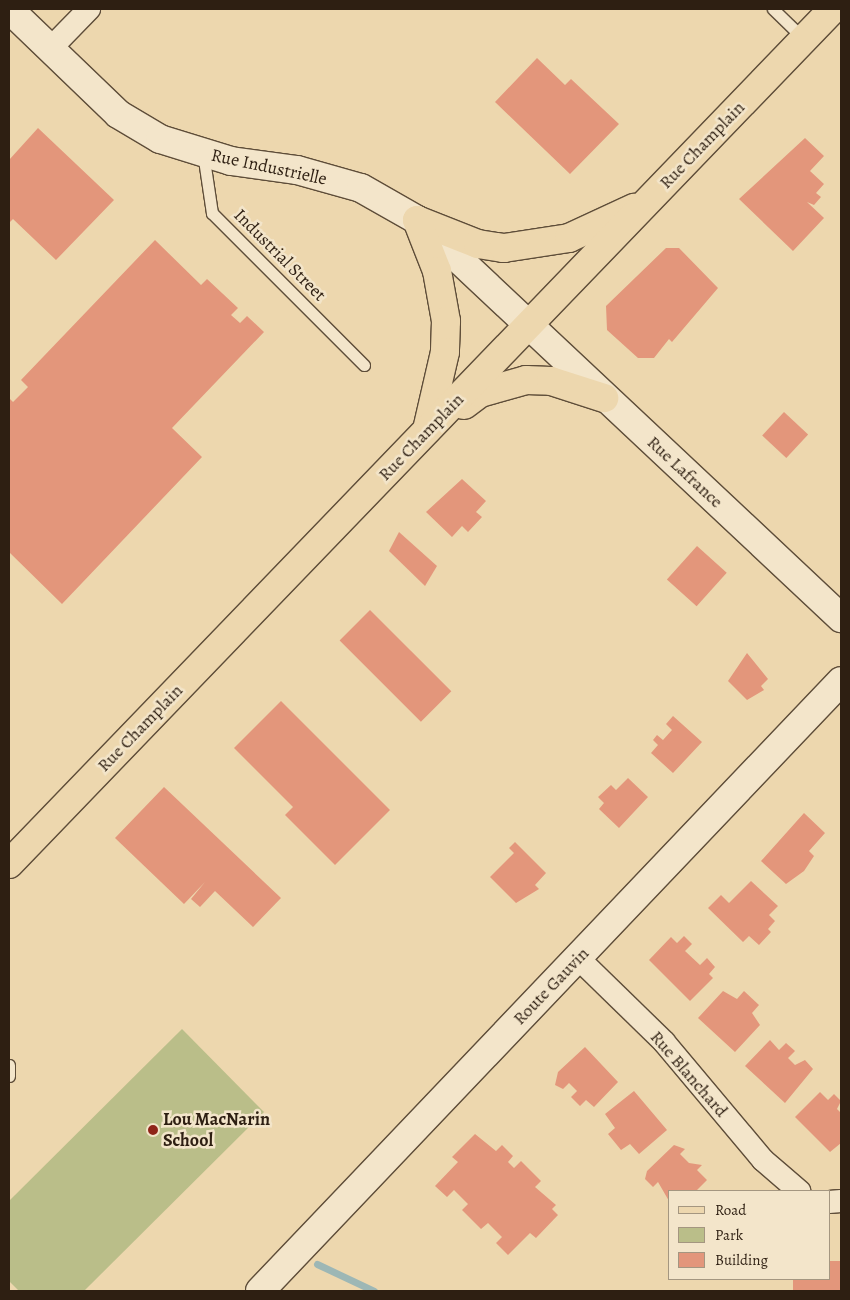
<!DOCTYPE html>
<html>
<head>
<meta charset="utf-8">
<style>
  body { margin:0 }
  #map { position:relative; width:850px; height:1300px; overflow:hidden; background:#edd7ae; font-family:Alegreya,serif }
  div>[style] { position:absolute }
  .green>* { inset:0; background:#babe89 }
  .stream>* { height:7px; margin:-3.5px; padding:0 3.5px; transform-origin:3.5px; border-radius:3.5px; background:#9db7b5 }
  .building>* { inset:0; background:#e3967b; transform-origin:0 0 }
  .roads { filter:drop-shadow(1px 0 #5e4d39) drop-shadow(-1px 0 #5e4d39) drop-shadow(0 1px #5e4d39) drop-shadow(0 -1px #5e4d39) }
  .lane>* { height:11px; margin:-5.5px; padding:0 5.5px; transform-origin:5.5px; border-radius:5.5px; background:#f3e5ca }
  .street>* { height:22px; margin:-11px; padding:0 11px; transform-origin:11px; border-radius:11px; background:#f3e5ca }
  .secondary>* { height:28px; margin:-14px; padding:0 14px; transform-origin:14px; border-radius:14px; background:#f3e5ca }
  .primary>* { height:28px; margin:-14px; padding:0 14px; transform-origin:14px; border-radius:14px; background:#edd7ae }
  .dots>* { width:14px; height:14px; translate:-50% -50%; box-sizing:border-box; border:2px solid #f3e5ca; border-radius:50% }
  span { translate:-50% -50%; white-space:nowrap; text-align:center; line-height:1.15; -webkit-text-stroke:5px #f3e5ca; paint-order:stroke }
  .street-label { font-size:18px; color:#2e1f12 }
  .poi-label { font-size:18px; color:#2e1f12; font-weight:700 }
  .left { translate:0 -50%; text-align:left }
  .frame { position:absolute; inset:0; border:10px solid #2e1f12; pointer-events:none }
  .legend { position:absolute; left:668px; top:1190px; width:162px; height:90px; box-sizing:border-box; background:#f3e5ca; border:1px solid #a49680; margin:0; padding:6px 9px; list-style:none; font-size:15px; color:#2e1f12 }
  .legend li { display:flex; align-items:center; gap:10px; height:25px }
  .legend b { width:25px; border:1px solid #a49680 }
</style>
</head>
<body>
<div id="map">
  <div class="green">
    <i style="clip-path:polygon(182px 1029px,264px 1112px,84px 1291px,19px 1291px,9px 1281px,9px 1201px)"></i>
  </div>
  <div class="stream">
    <i style="left:317px;top:1264px;width:63px;rotate:25.3deg"></i>
  </div>
  <div class="building">
    <i style="clip-path:polygon(537px 58px,565px 85px,571px 79px,619px 124px,570px 174px,495px 102px)"></i>
    <i style="clip-path:polygon(38px 128px,114px 200px,56px 260px,13px 219px,9px 223px,9px 160px)"></i>
    <i style="clip-path:polygon(805px 138px,824px 156px,810px 171px,824px 184px,816px 193px,821px 197px,814px 205px,807px 202px,824px 218px,793px 251px,739px 199px)"></i>
    <i style="clip-path:polygon(155px 240px,201px 285px,207px 279px,238px 308px,231px 315px,240px 323px,247px 316px,264px 332px,172px 428px,202px 457px,62px 604px,9px 552px,9px 398px,13px 402px,28px 387px,21px 380px)"></i>
    <i style="clip-path:polygon(666px 248px,679px 248px,718px 288px,672px 342px,669px 339px,654px 358px,638px 358px,607px 330px,606px 306px)"></i>
    <i style="left:784px;top:412px;width:33px;height:32px;rotate:43deg"></i>
    <i style="clip-path:polygon(462px 479px,486px 501px,476px 512px,482px 517px,468px 532px,462px 526px,452px 537px,426px 512px)"></i>
    <i style="clip-path:polygon(399px 532px,437px 566px,425px 586px,389px 551px)"></i>
    <i style="left:697px;top:546px;width:40px;height:45px;rotate:42deg"></i>
    <i style="left:370px;top:610px;width:115px;height:43px;rotate:45deg"></i>
    <i style="clip-path:polygon(747px 653px,768px 679px,761px 686px,764px 690px,747px 700px,728px 681px)"></i>
    <i style="clip-path:polygon(281px 701px,390px 810px,335px 865px,285px 815px,293px 807px,234px 748px)"></i>
    <i style="clip-path:polygon(673px 716px,702px 742px,673px 773px,651px 753px,658px 745px,653px 740px,657px 735px,663px 740px,672px 730px,666px 724px)"></i>
    <i style="clip-path:polygon(628px 778px,648px 797px,619px 828px,599px 809px,604px 803px,598px 797px,611px 785px,616px 790px)"></i>
    <i style="clip-path:polygon(164px 787px,281px 898px,253px 927px,215px 891px,200px 907px,191px 899px,205px 882px,184px 904px,115px 838px)"></i>
    <i style="clip-path:polygon(804px 813px,825px 833px,809px 851px,814px 856px,804px 871px,786px 884px,761px 861px)"></i>
    <i style="clip-path:polygon(515px 842px,546px 873px,535px 885px,539px 889px,516px 903px,490px 877px,514px 853px,509px 848px)"></i>
    <i style="clip-path:polygon(751px 881px,778px 906px,769px 915px,775px 921px,768px 929px,771px 932px,759px 945px,749px 936px,743px 942px,708px 908px,721px 895px,729px 903px)"></i>
    <i style="clip-path:polygon(684px 936px,692px 944px,685px 951px,700px 965px,707px 958px,715px 967px,709px 974px,713px 978px,690px 1001px,649px 960px,671px 937px,677px 943px)"></i>
    <i style="clip-path:polygon(723px 991px,737px 999px,744px 991px,759px 1005px,752px 1013px,760px 1025px,735px 1052px,698px 1018px)"></i>
    <i style="clip-path:polygon(770px 1040px,779px 1050px,786px 1043px,795px 1051px,788px 1058px,795px 1065px,805px 1060px,813px 1069px,785px 1103px,745px 1066px)"></i>
    <i style="clip-path:polygon(585px 1047px,618px 1082px,594px 1107px,586px 1100px,580px 1106px,571px 1097px,577px 1091px,569px 1083px,563px 1089px,555px 1085px,558px 1072px)"></i>
    <i style="clip-path:polygon(634px 1091px,667px 1130px,639px 1154px,630px 1144px,621px 1150px,608px 1134px,615px 1128px,605px 1114px)"></i>
    <i style="clip-path:polygon(820px 1092px,828px 1100px,834px 1094px,841px 1101px,837px 1109px,841px 1113px,841px 1143px,830px 1152px,795px 1117px)"></i>
    <i style="clip-path:polygon(475px 1134px,496px 1151px,502px 1145px,513px 1156px,508px 1162px,514px 1168px,521px 1161px,541px 1181px,535px 1187px,556px 1205px,552px 1209px,558px 1215px,536px 1238px,530px 1233px,508px 1255px,496px 1243px,502px 1237px,488px 1223px,481px 1229px,462px 1210px,468px 1204px,454px 1190px,447px 1197px,435px 1186px,458px 1162px,452px 1157px)"></i>
    <i style="clip-path:polygon(674px 1145px,685px 1149px,680px 1154px,689px 1163px,702px 1165px,697px 1170px,707px 1180px,696px 1191px,669px 1191px,669px 1201px,658px 1182px,653px 1187px,645px 1179px,647px 1171px)"></i>
    <i style="clip-path:polygon(829px 1261px,841px 1261px,841px 1291px,793px 1291px,793px 1279px,829px 1279px)"></i>
  </div>
  <div class="roads">
    <div class="lane">
      <i style="left:773px;top:9px;width:43px;rotate:44.1deg"></i>
      <i style="left:203px;top:153px;width:61px;rotate:81.5deg"></i>
      <i style="left:212px;top:213px;width:215px;rotate:45deg"></i>
      <i style="left:9px;top:1065px;width:11px;rotate:90deg"></i>
    </div>
    <div class="street">
      <i style="left:50px;top:49px;width:56px;rotate:-45.7deg"></i>
      <i style="left:578px;top:958px;width:120px;rotate:44.3deg"></i>
      <i style="left:664px;top:1042px;width:154px;rotate:50deg"></i>
      <i style="left:763px;top:1160px;width:48px;rotate:40.7deg"></i>
      <i style="left:829px;top:1202px;width:12px;rotate:-5deg"></i>
    </div>
    <div class="secondary">
      <i style="left:9px;top:9px;width:151px;rotate:43.9deg"></i>
      <i style="left:118px;top:114px;width:49px;rotate:30.8deg"></i>
      <i style="left:160px;top:139px;width:74px;rotate:17.2deg"></i>
      <i style="left:231px;top:161px;width:67px;rotate:7.8deg"></i>
      <i style="left:297px;top:170px;width:66px;rotate:15.7deg"></i>
      <i style="left:361px;top:188px;width:64px;rotate:29.7deg"></i>
      <i style="left:417px;top:220px;width:582px;rotate:43.19deg"></i>
      <i style="left:260px;top:1291px;width:842px;rotate:-46.39deg"></i>
    </div>
    <div class="primary">
      <i style="left:417px;top:220px;width:66px;rotate:21.5deg"></i>
      <i style="left:478px;top:244px;width:26px;rotate:9deg"></i>
      <i style="left:504px;top:248px;width:66px;rotate:-8.7deg"></i>
      <i style="left:569px;top:238px;width:72px;rotate:-24.8deg"></i>
      <i style="left:417px;top:220px;width:55px;rotate:68.6deg"></i>
      <i style="left:437px;top:271px;width:51px;rotate:79.8deg"></i>
      <i style="left:446px;top:321px;width:31px;rotate:92deg"></i>
      <i style="left:445px;top:352px;width:80px;rotate:103deg"></i>
      <i style="left:464px;top:405px;width:20px;rotate:-37deg"></i>
      <i style="left:480px;top:393px;width:48px;rotate:-15.8deg"></i>
      <i style="left:526px;top:380px;width:25px;rotate:2deg"></i>
      <i style="left:551px;top:381px;width:56px;rotate:17.8deg"></i>
      <i style="left:9px;top:864px;width:1187px;rotate:-46.06deg"></i>
    </div>
  </div>
  <div class="dots">
    <i style="left:153px;top:1130px;background:#8f2418"></i>
  </div>
  <div class="street-label">
    <span style="left:702px;top:145px;rotate:-46deg">Rue Champlain</span>
    <span style="left:269px;top:167px;rotate:12deg">Rue Industrielle</span>
    <span style="left:280px;top:255px;rotate:45deg">Industrial Street</span>
    <span style="left:421px;top:437px;rotate:-46deg">Rue Champlain</span>
    <span style="left:685px;top:472px;rotate:43deg">Rue Lafrance</span>
    <span style="left:140px;top:728px;rotate:-46deg">Rue Champlain</span>
    <span style="left:551px;top:986px;rotate:-46deg">Route Gauvin</span>
    <span style="left:689px;top:1074px;rotate:49deg">Rue Blanchard</span>
  </div>
  <div class="poi-label">
    <span class="left" style="left:163px;top:1130px">Lou MacNarin<br>School</span>
  </div>
  <div class="frame"></div>
  <ul class="legend">
  <li><b style="height:6px;background:#edd7ae"></b>Road</li>
  <li><b style="height:14px;background:#babe89"></b>Park</li>
  <li><b style="height:14px;background:#e3967b"></b>Building</li>
  </ul>
</div>
</body>
</html>
